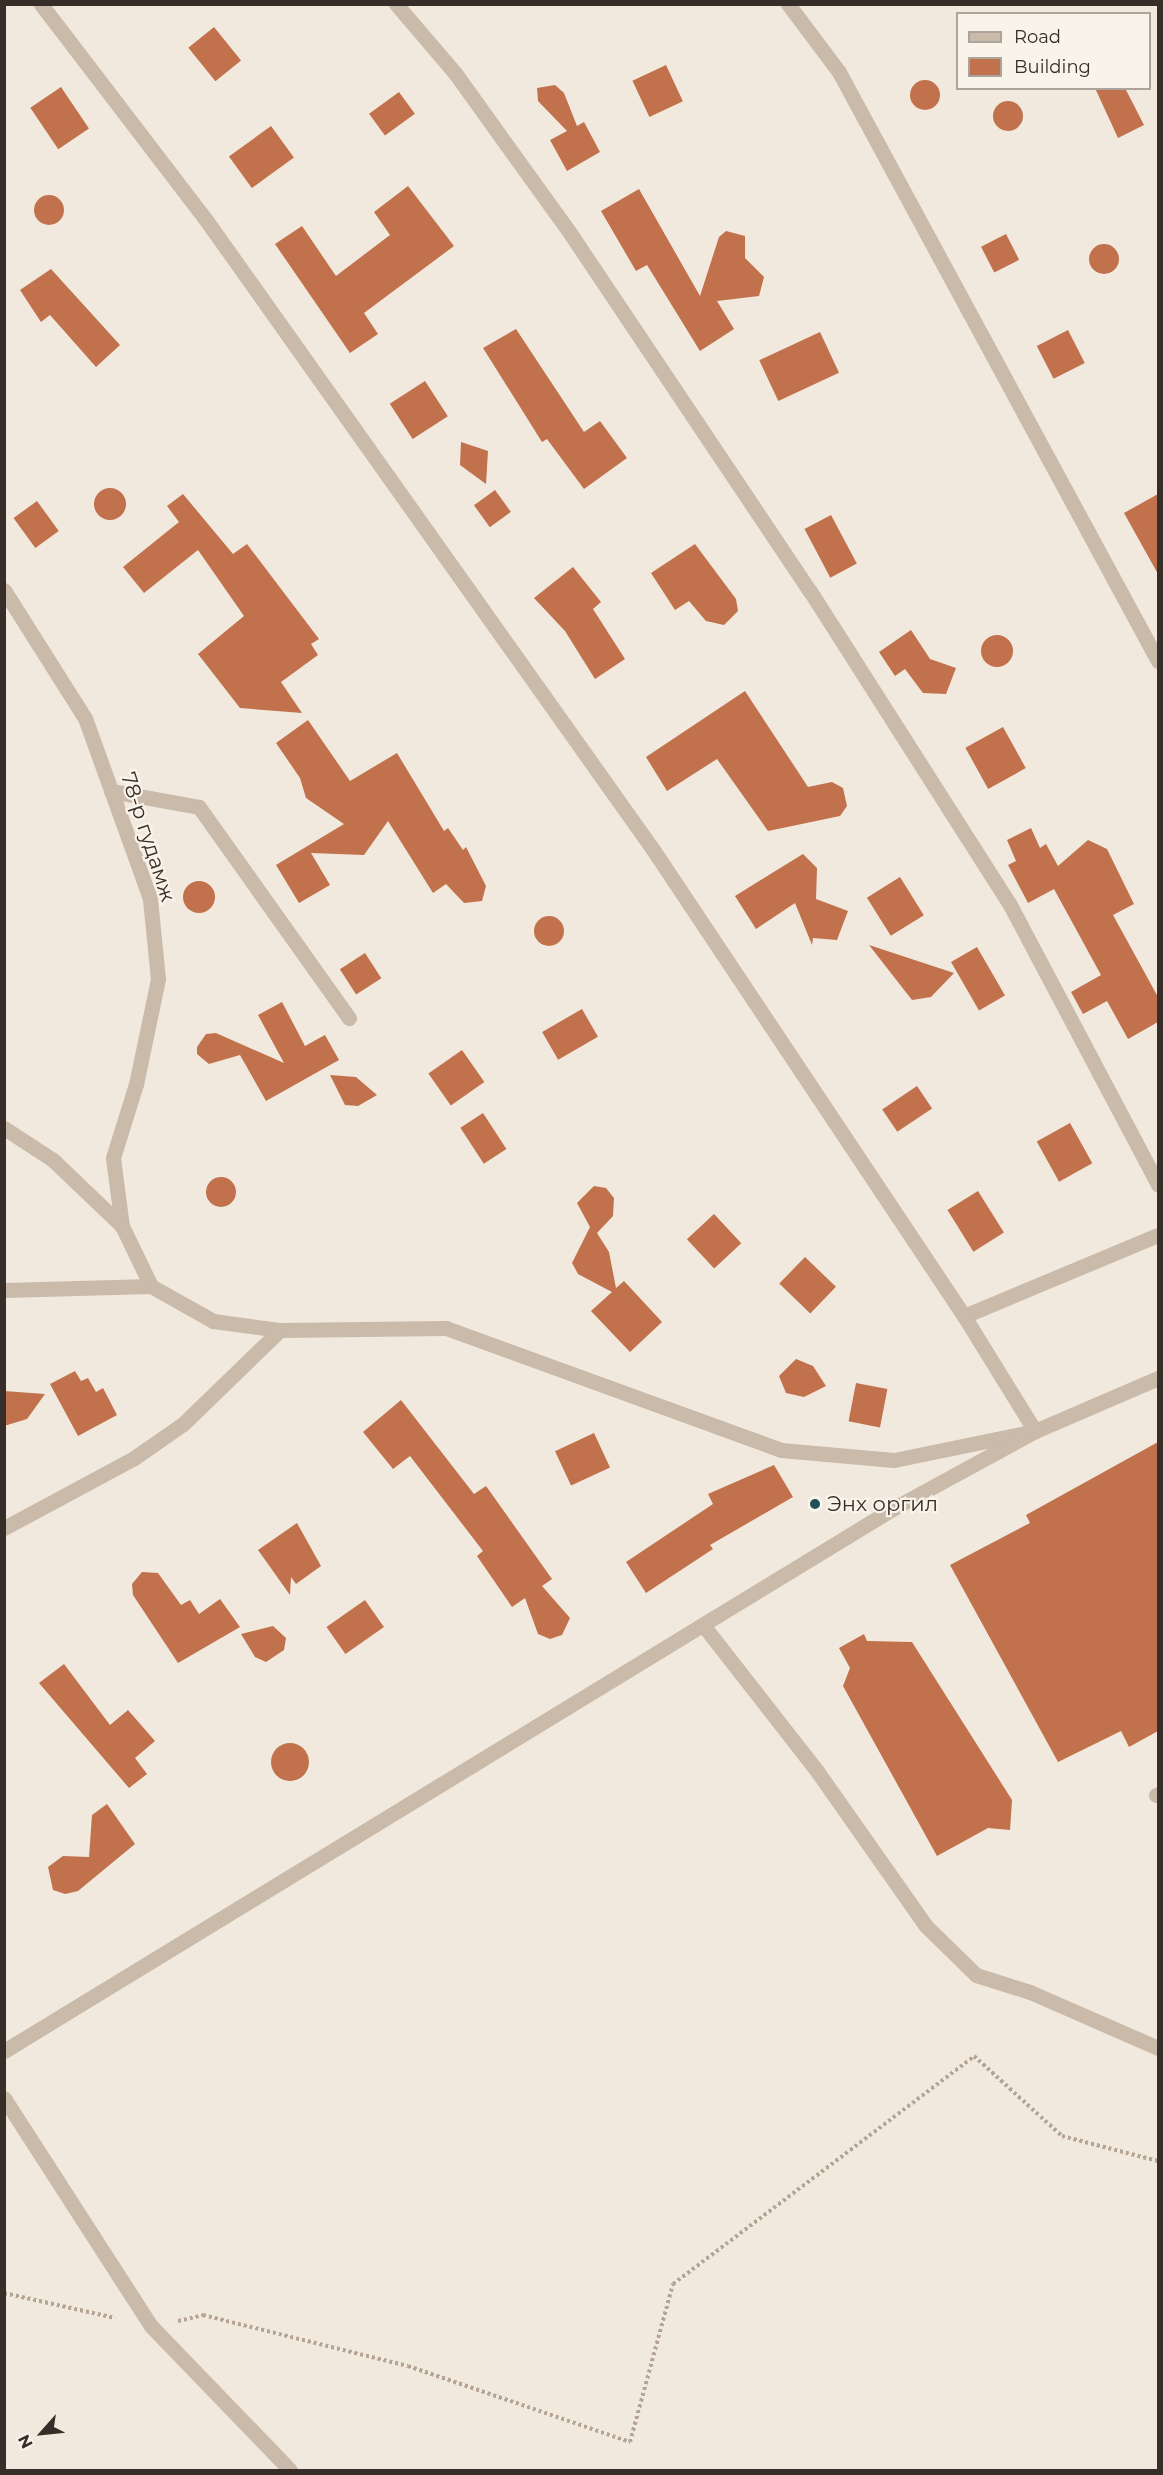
<!DOCTYPE html>
<html>
<head>
<meta charset="utf-8">
<style>
  body { margin:0 }
  #map { position:relative; width:1163px; height:2475px; overflow:hidden; background:#f1e9dd; font-family:Montserrat,sans-serif }
  div>[style] { position:absolute }
  .building>* { inset:0; background:#c1714b; transform-origin:0 0 }
  .round { border-radius:50% }
  .path>* { height:4px; margin-top:-2px; transform-origin:0; background:repeating-linear-gradient(90deg,#b5a493 0 3px,transparent 0 6px) }
  .minor>* { height:15px; margin:-7.5px; padding:0 7.5px; transform-origin:7.5px; border-radius:7.5px; background:#c9baa9 }
  .dots>* { width:16px; height:16px; translate:-50% -50%; box-sizing:border-box; border:3px solid #f9f3e9; border-radius:50% }
  span { translate:-50% -50%; white-space:nowrap; text-align:center; line-height:1.15; -webkit-text-stroke:4.5px #f9f3e9; paint-order:stroke }
  .street-label { font-size:21px; color:#372e29 }
  .poi-label { font-size:21px; color:#372e29 }
  .left { translate:0 -50%; text-align:left }
  .frame { position:absolute; inset:0; border:6px solid #372e29; pointer-events:none }
  .legend { position:absolute; left:956px; top:12px; width:195px; height:78px; box-sizing:border-box; background:#f9f3e9; border:2px solid #aba49c; margin:0; padding:8px 10px; list-style:none; font-size:18px; color:#372e29 }
  .legend li { display:flex; align-items:center; gap:12px; height:30px }
  .legend b { width:30px; border:2px solid #aba49c }
  .north { position:absolute; left:12px; top:2403px; width:60px; height:60px; -webkit-text-stroke:4px #f9f3e9; paint-order:stroke; rotate:243deg; font-size:16px; font-weight:700; line-height:24px; text-align:center; color:#372e29 }
  .north::after { content:''; display:block; margin:auto; width:21px; height:27px; background:#372e29; clip-path:polygon(50% 0,100% 100%,50% 72%,0 100%) }
</style>
</head>
<body>
<div id="map">
  <div class="building">
    <i style="left:214px;top:27px;width:43px;height:33px;rotate:51deg"></i>
    <i style="left:666px;top:65px;width:40px;height:37px;rotate:65deg"></i>
    <i class="round" style="left:910px;top:80px;width:30px;height:30px"></i>
    <i style="clip-path:polygon(555px 85px,564px 93px,577px 126px,584px 122px,600px 152px,567px 171px,550px 140px,567px 131px,538px 101px,537px 88px)"></i>
    <i style="left:61px;top:87px;width:50px;height:37px;rotate:56deg"></i>
    <i style="clip-path:polygon(1095px 88px,1125px 88px,1144px 125px,1118px 138px)"></i>
    <i style="left:399px;top:92px;width:27px;height:37px;rotate:54deg"></i>
    <i class="round" style="left:993px;top:101px;width:30px;height:30px"></i>
    <i style="left:271px;top:126px;width:39px;height:52px;rotate:54deg"></i>
    <i style="clip-path:polygon(408px 186px,454px 246px,364px 313px,378px 334px,350px 353px,275px 244px,302px 226px,336px 276px,390px 235px,374px 212px)"></i>
    <i style="clip-path:polygon(639px 189px,700px 296px,719px 237px,726px 231px,745px 236px,745px 258px,764px 277px,759px 296px,717px 301px,734px 329px,700px 351px,647px 265px,636px 271px,601px 211px)"></i>
    <i class="round" style="left:34px;top:195px;width:30px;height:30px"></i>
    <i style="left:1006px;top:234px;width:29px;height:28px;rotate:63deg"></i>
    <i class="round" style="left:1089px;top:244px;width:30px;height:30px"></i>
    <i style="clip-path:polygon(51px 269px,120px 345px,96px 367px,50px 315px,41px 322px,20px 290px)"></i>
    <i style="clip-path:polygon(516px 329px,584px 432px,600px 421px,627px 458px,584px 489px,547px 439px,542px 442px,483px 348px)"></i>
    <i style="left:1068px;top:330px;width:37px;height:35px;rotate:63deg"></i>
    <i style="left:820px;top:332px;width:45px;height:67px;rotate:65deg"></i>
    <i style="left:425px;top:381px;width:42px;height:42px;rotate:57deg"></i>
    <i style="clip-path:polygon(461px 442px,488px 451px,486px 484px,460px 465px)"></i>
    <i class="round" style="left:94px;top:488px;width:32px;height:32px"></i>
    <i style="left:495px;top:490px;width:27px;height:26px;rotate:54deg"></i>
    <i style="clip-path:polygon(183px 494px,233px 554px,247px 544px,319px 639px,311px 644px,318px 655px,281px 682px,302px 713px,240px 708px,198px 654px,244px 616px,198px 550px,144px 593px,123px 567px,179px 522px,167px 506px)"></i>
    <i style="clip-path:polygon(1158px 494px,1158px 574px,1124px 513px)"></i>
    <i style="left:37px;top:501px;width:37px;height:29px;rotate:54deg"></i>
    <i style="left:831px;top:515px;width:55px;height:30px;rotate:62deg"></i>
    <i style="clip-path:polygon(695px 544px,736px 599px,738px 611px,724px 625px,706px 621px,689px 601px,675px 610px,651px 573px)"></i>
    <i style="clip-path:polygon(573px 567px,601px 602px,593px 609px,625px 659px,595px 679px,565px 631px,534px 598px)"></i>
    <i style="clip-path:polygon(911px 630px,930px 659px,956px 668px,946px 694px,923px 693px,905px 669px,895px 676px,879px 652px)"></i>
    <i class="round" style="left:981px;top:635px;width:32px;height:32px"></i>
    <i style="clip-path:polygon(745px 691px,808px 787px,832px 782px,843px 788px,847px 806px,840px 816px,768px 831px,717px 759px,667px 791px,646px 757px)"></i>
    <i style="clip-path:polygon(308px 720px,350px 781px,397px 753px,444px 831px,448px 828px,463px 850px,466px 847px,486px 886px,482px 901px,464px 903px,446px 884px,433px 893px,388px 821px,364px 855px,311px 853px,330px 885px,299px 903px,276px 865px,344px 824px,306px 798px,300px 778px,276px 743px)"></i>
    <i style="left:1003px;top:727px;width:47px;height:43px;rotate:61deg"></i>
    <i style="clip-path:polygon(1031px 828px,1040px 848px,1046px 844px,1058px 866px,1088px 840px,1107px 849px,1134px 904px,1113px 915px,1158px 997px,1158px 1022px,1128px 1039px,1107px 1001px,1083px 1014px,1071px 992px,1101px 975px,1054px 889px,1028px 903px,1008px 865px,1016px 861px,1007px 840px)"></i>
    <i style="clip-path:polygon(803px 854px,817px 868px,816px 899px,848px 911px,837px 940px,813px 938px,812px 945px,795px 903px,756px 929px,735px 896px)"></i>
    <i style="left:900px;top:877px;width:45px;height:39px;rotate:58deg"></i>
    <i class="round" style="left:183px;top:881px;width:32px;height:32px"></i>
    <i class="round" style="left:534px;top:916px;width:30px;height:30px"></i>
    <i style="clip-path:polygon(869px 945px,954px 973px,931px 997px,912px 1000px)"></i>
    <i style="left:977px;top:947px;width:56px;height:30px;rotate:60deg"></i>
    <i style="left:365px;top:953px;width:30px;height:30px;rotate:57deg"></i>
    <i style="clip-path:polygon(282px 1002px,305px 1046px,325px 1035px,339px 1060px,266px 1101px,240px 1055px,209px 1064px,197px 1054px,197px 1047px,206px 1034px,216px 1033px,284px 1063px,258px 1015px)"></i>
    <i style="left:582px;top:1009px;width:32px;height:46px;rotate:60deg"></i>
    <i style="left:462px;top:1050px;width:39px;height:41px;rotate:55deg"></i>
    <i style="clip-path:polygon(330px 1075px,356px 1077px,377px 1095px,358px 1106px,345px 1105px)"></i>
    <i style="left:917px;top:1086px;width:27px;height:42px;rotate:56deg"></i>
    <i style="left:483px;top:1113px;width:43px;height:27px;rotate:57deg"></i>
    <i style="left:1070px;top:1123px;width:46px;height:38px;rotate:61deg"></i>
    <i class="round" style="left:206px;top:1177px;width:30px;height:30px"></i>
    <i style="clip-path:polygon(594px 1186px,606px 1188px,614px 1198px,613px 1216px,597px 1233px,609px 1252px,616px 1288px,624px 1281px,662px 1322px,630px 1352px,591px 1311px,612px 1292px,578px 1274px,572px 1263px,590px 1227px,577px 1203px)"></i>
    <i style="left:978px;top:1191px;width:49px;height:36px;rotate:58deg"></i>
    <i style="left:714px;top:1214px;width:40px;height:37px;rotate:47deg"></i>
    <i style="left:805px;top:1257px;width:43px;height:37px;rotate:44deg"></i>
    <i style="clip-path:polygon(796px 1359px,813px 1366px,826px 1386px,804px 1397px,786px 1393px,779px 1376px)"></i>
    <i style="clip-path:polygon(75px 1371px,81px 1381px,88px 1378px,96px 1392px,103px 1388px,117px 1415px,78px 1436px,50px 1384px)"></i>
    <i style="left:856px;top:1383px;width:32px;height:39px;rotate:11deg"></i>
    <i style="clip-path:polygon(4px 1391px,45px 1394px,27px 1419px,4px 1426px)"></i>
    <i style="clip-path:polygon(401px 1400px,474px 1494px,486px 1486px,552px 1579px,542px 1586px,570px 1618px,562px 1635px,550px 1639px,538px 1634px,525px 1598px,512px 1607px,477px 1556px,483px 1551px,410px 1456px,393px 1469px,363px 1432px)"></i>
    <i style="left:594px;top:1433px;width:38px;height:43px;rotate:65deg"></i>
    <i style="clip-path:polygon(1158px 1442px,1158px 1731px,1129px 1747px,1121px 1731px,1058px 1762px,950px 1565px,1030px 1523px,1026px 1515px)"></i>
    <i style="clip-path:polygon(774px 1465px,793px 1497px,710px 1545px,713px 1549px,646px 1593px,626px 1562px,713px 1504px,708px 1494px)"></i>
    <i style="clip-path:polygon(297px 1523px,321px 1566px,296px 1584px,291px 1577px,290px 1595px,258px 1550px)"></i>
    <i style="clip-path:polygon(142px 1572px,158px 1573px,181px 1605px,190px 1600px,199px 1614px,220px 1599px,240px 1627px,178px 1663px,133px 1595px,132px 1584px)"></i>
    <i style="left:365px;top:1600px;width:33px;height:47px;rotate:55deg"></i>
    <i style="clip-path:polygon(273px 1626px,286px 1638px,284px 1650px,266px 1662px,255px 1657px,241px 1634px)"></i>
    <i style="clip-path:polygon(864px 1634px,867px 1641px,912px 1642px,1012px 1800px,1010px 1830px,988px 1828px,937px 1856px,843px 1686px,850px 1668px,839px 1648px)"></i>
    <i style="clip-path:polygon(64px 1664px,110px 1725px,128px 1710px,155px 1741px,135px 1758px,147px 1774px,129px 1788px,39px 1683px)"></i>
    <i class="round" style="left:271px;top:1743px;width:38px;height:38px"></i>
    <i style="clip-path:polygon(107px 1804px,135px 1844px,78px 1891px,65px 1894px,53px 1890px,48px 1867px,63px 1856px,89px 1857px,92px 1815px)"></i>
  </div>
  <div class="path">
    <i style="left:4px;top:2293px;width:114px;rotate:12.7deg"></i>
    <i style="left:178px;top:2321px;width:26px;rotate:-13deg"></i>
    <i style="left:203px;top:2315px;width:211px;rotate:14deg"></i>
    <i style="left:408px;top:2366px;width:235px;rotate:18.9deg"></i>
    <i style="left:630px;top:2442px;width:164px;rotate:-74.8deg"></i>
    <i style="left:673px;top:2284px;width:378px;rotate:-37.1deg"></i>
    <i style="left:974px;top:2056px;width:119px;rotate:42.3deg"></i>
    <i style="left:1062px;top:2136px;width:99px;rotate:14.6deg"></i>
  </div>
  <div class="minor">
    <i style="left:396px;top:4px;width:91px;rotate:49.5deg"></i>
    <i style="left:455px;top:73px;width:201px;rotate:54.3deg"></i>
    <i style="left:572px;top:236px;width:427px;rotate:56.2deg"></i>
    <i style="left:810px;top:591px;width:370px;rotate:57.5deg"></i>
    <i style="left:1009px;top:903px;width:319px;rotate:62.1deg"></i>
    <i style="left:788px;top:4px;width:85px;rotate:53.1deg"></i>
    <i style="left:839px;top:72px;width:670px;rotate:61.56deg"></i>
    <i style="left:4px;top:590px;width:151px;rotate:57.7deg"></i>
    <i style="left:85px;top:718px;width:192px;rotate:70.2deg"></i>
    <i style="left:150px;top:899px;width:80px;rotate:84.3deg"></i>
    <i style="left:158px;top:979px;width:107px;rotate:101.8deg"></i>
    <i style="left:136px;top:1084px;width:77px;rotate:107.3deg"></i>
    <i style="left:113px;top:1158px;width:69px;rotate:82.5deg"></i>
    <i style="left:111px;top:791px;width:89px;rotate:10.3deg"></i>
    <i style="left:199px;top:807px;width:259px;rotate:54.6deg"></i>
    <i style="left:4px;top:1128px;width:59px;rotate:33.1deg"></i>
    <i style="left:53px;top:1160px;width:95px;rotate:43.7deg"></i>
    <i style="left:122px;top:1226px;width:67px;rotate:64.2deg"></i>
    <i style="left:4px;top:1290px;width:147px;rotate:-1.6deg"></i>
    <i style="left:151px;top:1286px;width:71px;rotate:29.4deg"></i>
    <i style="left:213px;top:1321px;width:68px;rotate:7.7deg"></i>
    <i style="left:280px;top:1330px;width:166px;rotate:-0.7deg"></i>
    <i style="left:446px;top:1328px;width:357px;rotate:20deg"></i>
    <i style="left:781px;top:1450px;width:113px;rotate:5.1deg"></i>
    <i style="left:894px;top:1460px;width:144px;rotate:-11.6deg"></i>
    <i style="left:1035px;top:1431px;width:134px;rotate:-23.3deg"></i>
    <i style="left:964px;top:1316px;width:210px;rotate:-22.7deg"></i>
    <i style="left:4px;top:1528px;width:148px;rotate:-28.3deg"></i>
    <i style="left:134px;top:1458px;width:60px;rotate:-34.8deg"></i>
    <i style="left:183px;top:1424px;width:135px;rotate:-44.1deg"></i>
    <i style="left:703px;top:1625px;width:185px;rotate:52deg"></i>
    <i style="left:817px;top:1771px;width:189px;rotate:54.9deg"></i>
    <i style="left:926px;top:1926px;width:70px;rotate:44.4deg"></i>
    <i style="left:976px;top:1975px;width:57px;rotate:17.5deg"></i>
    <i style="left:1030px;top:1992px;width:140px;rotate:23.6deg"></i>
    <i style="left:1156px;top:1795px;width:2px;rotate:-27deg"></i>
    <i style="left:4px;top:2051px;width:1043px;rotate:-31.39deg"></i>
    <i style="left:894px;top:1508px;width:161px;rotate:-28.6deg"></i>
    <i style="left:1035px;top:1431px;width:135px;rotate:-121.7deg"></i>
    <i style="left:964px;top:1316px;width:559px;rotate:-123.69deg"></i>
    <i style="left:654px;top:851px;width:774px;rotate:-125.37deg"></i>
    <i style="left:206px;top:220px;width:272px;rotate:-127.4deg"></i>
    <i style="left:4px;top:2098px;width:271px;rotate:57.2deg"></i>
    <i style="left:151px;top:2326px;width:200px;rotate:46deg"></i>
  </div>
  <div class="dots">
    <i style="left:815px;top:1504px;background:#204f57"></i>
  </div>
  <div class="street-label">
    <span style="left:148px;top:837px;rotate:72deg">78-р гудамж</span>
  </div>
  <div class="poi-label">
    <span class="left" style="left:827px;top:1504px">Энх оргил</span>
  </div>
  <div class="frame"></div>
  <ul class="legend">
  <li><b style="height:8px;background:#c9baa9"></b>Road</li>
  <li><b style="height:16px;background:#c1714b"></b>Building</li>
  </ul>
  <div class="north">N</div>
</div>
</body>
</html>
